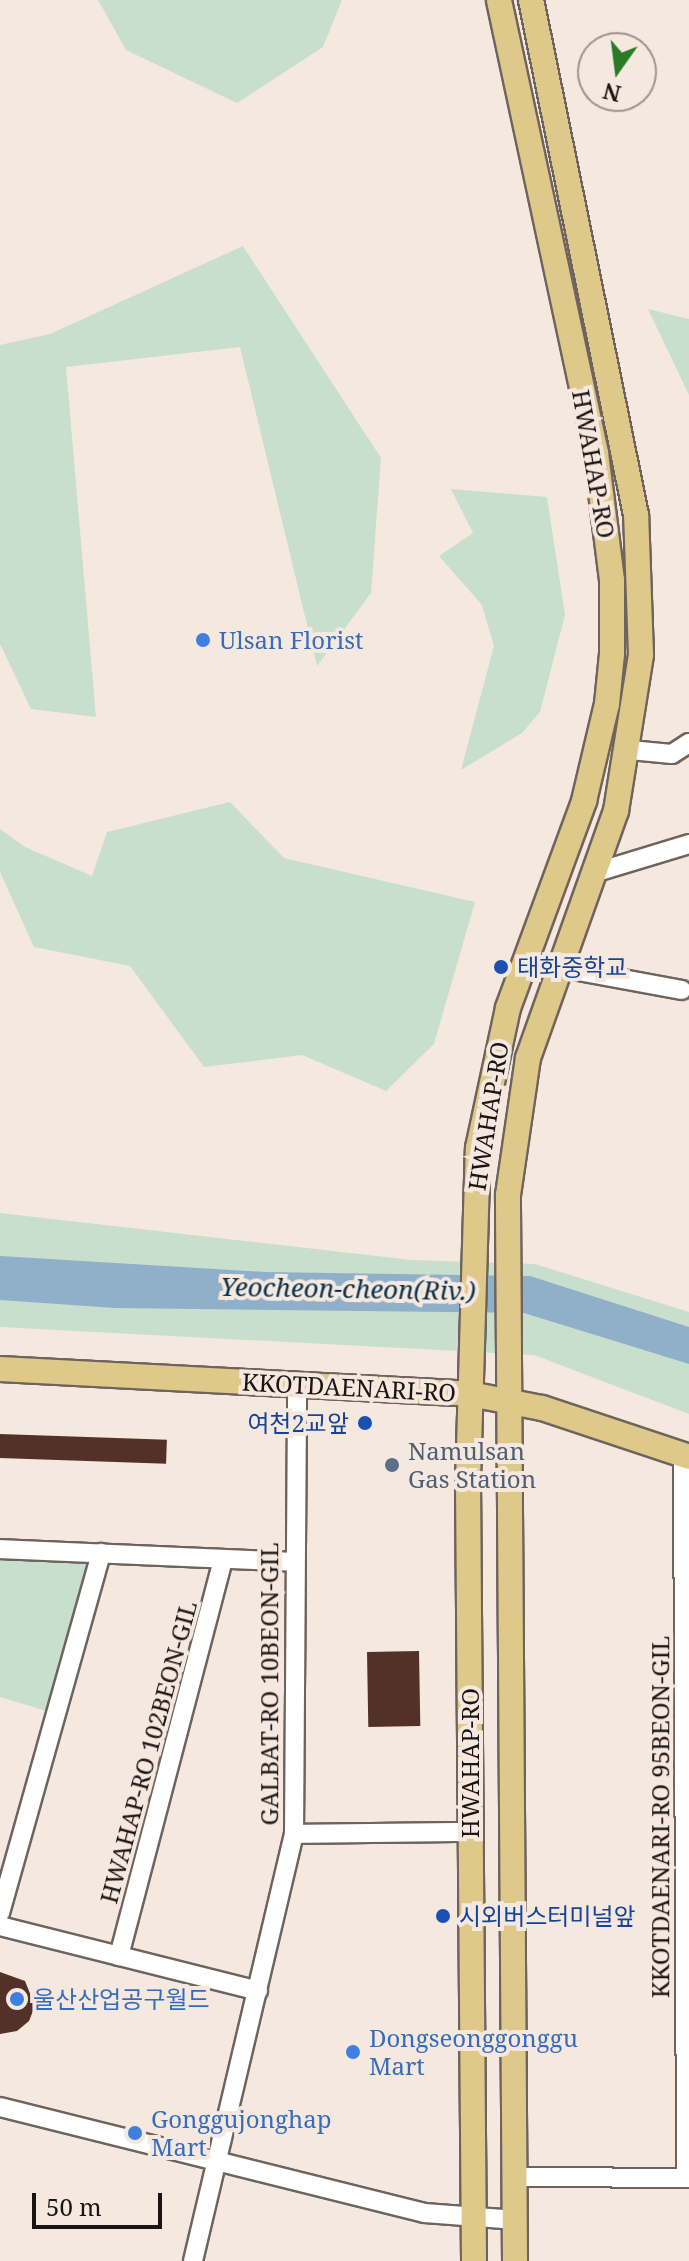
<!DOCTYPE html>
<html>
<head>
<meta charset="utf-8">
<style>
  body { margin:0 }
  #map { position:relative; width:689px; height:2261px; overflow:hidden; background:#f5e8df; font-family:"Noto Serif","Noto Sans KR",serif }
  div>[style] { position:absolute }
  .green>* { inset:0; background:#c8dfce }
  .water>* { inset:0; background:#90b0ca }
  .building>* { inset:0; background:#533129; transform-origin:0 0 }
  .roads { filter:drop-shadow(2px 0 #6f645d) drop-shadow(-2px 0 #6f645d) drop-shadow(0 2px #6f645d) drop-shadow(0 -2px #6f645d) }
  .minor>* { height:18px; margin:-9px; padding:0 9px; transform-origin:9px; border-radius:9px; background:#fff }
  .major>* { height:24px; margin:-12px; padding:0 12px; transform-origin:12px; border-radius:12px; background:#dfc98a }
  .dots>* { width:22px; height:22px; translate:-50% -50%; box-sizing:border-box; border:4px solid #f5e8df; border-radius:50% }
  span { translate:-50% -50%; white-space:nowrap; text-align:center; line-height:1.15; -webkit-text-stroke:8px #f5e8df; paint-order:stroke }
  .street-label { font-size:24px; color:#1a1512 }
  .shop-label { font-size:24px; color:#366cbe }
  .left { translate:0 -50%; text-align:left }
  .transit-label { font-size:24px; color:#164399 }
  .right { translate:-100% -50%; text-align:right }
  .service-label { font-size:24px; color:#4e5e75 }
  .water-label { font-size:26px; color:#072f4a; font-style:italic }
  .north { position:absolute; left:577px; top:32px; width:80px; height:80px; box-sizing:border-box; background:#f5e8df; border:2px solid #9d948d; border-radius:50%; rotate:194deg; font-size:22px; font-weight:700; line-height:32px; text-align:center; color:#1a1512 }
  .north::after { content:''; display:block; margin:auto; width:28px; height:36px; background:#2b7b25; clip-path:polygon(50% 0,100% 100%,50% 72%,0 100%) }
  .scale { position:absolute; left:32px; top:2193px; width:130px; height:36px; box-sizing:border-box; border:4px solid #1a1512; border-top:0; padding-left:10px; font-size:24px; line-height:28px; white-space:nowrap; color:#1a1512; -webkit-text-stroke:6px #f5e8df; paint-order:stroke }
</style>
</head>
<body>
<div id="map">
  <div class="green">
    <i style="clip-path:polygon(98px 0,342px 0,323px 47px,237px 103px,126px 50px)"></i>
    <i style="clip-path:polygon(243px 246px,381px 458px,371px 593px,317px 666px,240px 347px,66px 367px,96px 717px,31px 709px,0 644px,0 345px,50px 334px)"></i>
    <i style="clip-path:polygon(648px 309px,689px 319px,689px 395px)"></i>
    <i style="clip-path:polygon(451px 489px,547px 497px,565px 615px,540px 712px,522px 733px,461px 770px,494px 646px,482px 605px,439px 556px,473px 533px)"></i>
    <i style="clip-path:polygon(230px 802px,284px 858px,475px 902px,434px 1044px,386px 1091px,302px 1055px,204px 1067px,130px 966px,34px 947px,0 872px,0 829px,25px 847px,92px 876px,107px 832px)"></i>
    <i style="clip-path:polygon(0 1213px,412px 1260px,535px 1264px,689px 1312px,689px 1414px,534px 1355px,0 1327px)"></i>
    <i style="clip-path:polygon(0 1554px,94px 1558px,50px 1712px,0 1697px)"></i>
  </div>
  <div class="water">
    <i style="clip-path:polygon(0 1256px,266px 1272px,530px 1276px,689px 1327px,689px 1364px,524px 1313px,115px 1308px,0 1300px)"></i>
  </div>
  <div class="building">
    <i style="left:0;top:1434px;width:167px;height:24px;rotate:2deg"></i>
    <i style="left:419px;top:1651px;width:75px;height:52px;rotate:89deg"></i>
    <i style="clip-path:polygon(0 1972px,25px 1981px,35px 2006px,29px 2021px,17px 2031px,0 2034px)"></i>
  </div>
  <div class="roads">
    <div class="minor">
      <i style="left:630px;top:750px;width:42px;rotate:5.4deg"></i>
      <i style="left:672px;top:754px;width:20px;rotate:-33deg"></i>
      <i style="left:597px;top:872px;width:96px;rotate:-16.9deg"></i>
      <i style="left:557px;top:967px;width:127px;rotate:10.4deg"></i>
      <i style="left:683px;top:1455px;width:723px;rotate:89.76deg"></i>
      <i style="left:0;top:1549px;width:292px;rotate:2.5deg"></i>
      <i style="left:294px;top:1834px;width:176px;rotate:-0.7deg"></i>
      <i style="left:0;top:1913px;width:374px;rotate:-74.3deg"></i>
      <i style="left:0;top:1926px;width:266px;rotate:14.1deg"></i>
      <i style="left:119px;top:1956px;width:409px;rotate:-75.3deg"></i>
      <i style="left:0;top:2107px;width:437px;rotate:14deg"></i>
      <i style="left:424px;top:2213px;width:90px;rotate:4.4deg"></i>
      <i style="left:514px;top:2177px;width:175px;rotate:0.3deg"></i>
      <i style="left:193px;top:2261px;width:439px;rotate:-76.7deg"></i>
      <i style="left:294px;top:1834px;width:451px;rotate:-89.6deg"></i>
    </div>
    <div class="major">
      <i style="left:0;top:1369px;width:471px;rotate:3deg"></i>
      <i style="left:470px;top:1394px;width:73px;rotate:11deg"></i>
      <i style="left:542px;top:1408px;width:155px;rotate:18.4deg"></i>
      <i style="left:474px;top:2261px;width:780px;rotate:-90.44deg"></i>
      <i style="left:468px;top:1481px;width:333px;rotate:-88.3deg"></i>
      <i style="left:478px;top:1148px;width:143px;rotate:-77.9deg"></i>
      <i style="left:508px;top:1008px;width:221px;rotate:-69.8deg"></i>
      <i style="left:584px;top:801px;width:100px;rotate:-76.7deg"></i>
      <i style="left:607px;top:704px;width:50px;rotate:-84.3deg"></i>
      <i style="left:612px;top:654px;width:74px;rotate:-90deg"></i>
      <i style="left:612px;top:580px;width:128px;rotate:-97.2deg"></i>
      <i style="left:596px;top:453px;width:463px;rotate:-102.1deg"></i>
      <i style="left:515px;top:2261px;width:1066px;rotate:-90.38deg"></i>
      <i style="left:508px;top:1195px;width:138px;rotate:-81.7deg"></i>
      <i style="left:528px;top:1058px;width:262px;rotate:-70.4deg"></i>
      <i style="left:616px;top:811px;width:158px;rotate:-80.9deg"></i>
      <i style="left:641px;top:655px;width:140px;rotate:-92deg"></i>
      <i style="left:636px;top:515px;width:526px;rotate:-101.52deg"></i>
    </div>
  </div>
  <div class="dots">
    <i style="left:203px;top:640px;background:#3f7fe0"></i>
    <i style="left:501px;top:967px;background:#1a4fb4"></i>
    <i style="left:365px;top:1423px;background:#1a4fb4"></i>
    <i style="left:392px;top:1465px;background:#5c6f8a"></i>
    <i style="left:443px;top:1916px;background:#1a4fb4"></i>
    <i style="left:17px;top:1999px;background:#3f7fe0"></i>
    <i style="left:353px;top:2052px;background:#3f7fe0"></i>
    <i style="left:135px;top:2133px;background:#3f7fe0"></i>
  </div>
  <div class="street-label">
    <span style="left:594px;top:464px;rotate:80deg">HWAHAP-RO</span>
    <span style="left:488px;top:1116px;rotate:-81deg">HWAHAP-RO</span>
    <span style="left:349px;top:1387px;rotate:3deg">KKOTDAENARI-RO</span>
    <span style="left:269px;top:1684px;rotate:-90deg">GALBAT-RO 10BEON-GIL</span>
    <span style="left:148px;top:1752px;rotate:-75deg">HWAHAP-RO 102BEON-GIL</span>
    <span style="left:470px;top:1763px;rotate:-90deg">HWAHAP-RO</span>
    <span style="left:660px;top:1817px;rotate:-90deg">KKOTDAENARI-RO 95BEON-GIL</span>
  </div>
  <div class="shop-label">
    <span class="left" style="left:219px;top:640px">Ulsan Florist</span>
    <span class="left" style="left:33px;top:1999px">울산산업공구월드</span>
    <span class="left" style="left:369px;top:2052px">Dongseonggonggu<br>Mart</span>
    <span class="left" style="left:151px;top:2133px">Gonggujonghap<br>Mart</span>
  </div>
  <div class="transit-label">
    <span class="left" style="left:517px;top:967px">태화중학교</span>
    <span class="right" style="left:349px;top:1423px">여천2교앞</span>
    <span class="left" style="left:459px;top:1916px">시외버스터미널앞</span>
  </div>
  <div class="service-label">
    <span class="left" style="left:408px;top:1465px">Namulsan<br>Gas Station</span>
  </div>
  <div class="water-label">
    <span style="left:348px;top:1289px;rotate:1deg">Yeocheon-cheon(Riv.)</span>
  </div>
  <div class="north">N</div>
  <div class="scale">50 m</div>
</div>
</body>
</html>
